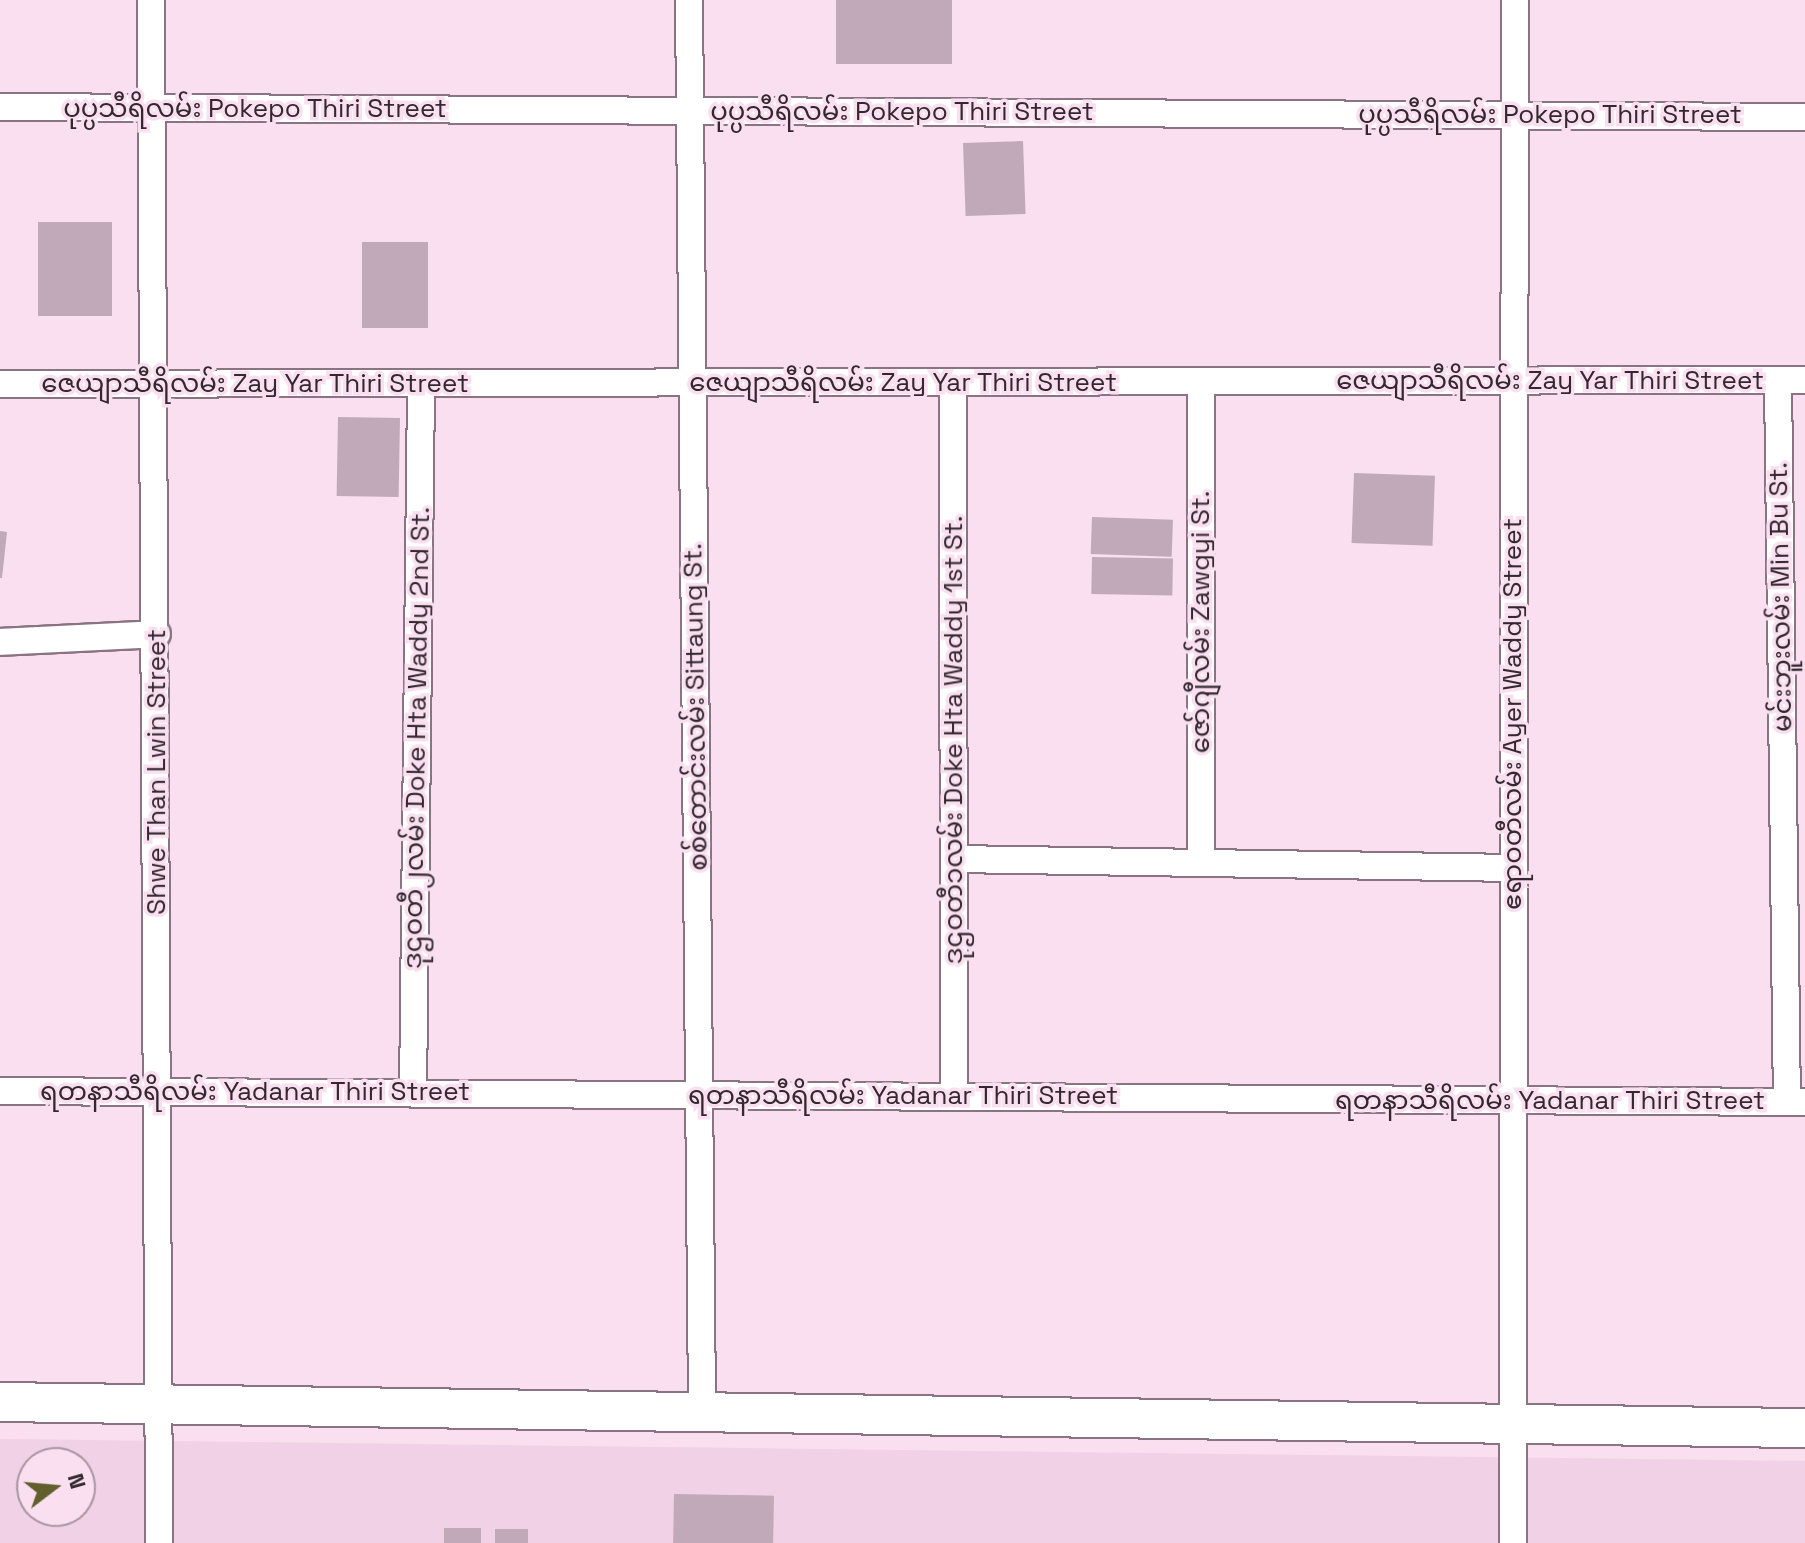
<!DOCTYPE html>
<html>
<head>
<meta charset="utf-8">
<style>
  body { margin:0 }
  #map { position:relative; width:1805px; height:1543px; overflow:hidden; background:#f9dff0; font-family:"Space Grotesk","Noto Sans Myanmar",sans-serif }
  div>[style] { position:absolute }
  .built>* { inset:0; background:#f1d1e5 }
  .building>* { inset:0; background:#c1a9b9; transform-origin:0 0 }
  .roads { filter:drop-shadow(2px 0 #8a7382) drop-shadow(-2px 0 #8a7382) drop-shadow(0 2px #8a7382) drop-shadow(0 -2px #8a7382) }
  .street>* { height:26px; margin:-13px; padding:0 13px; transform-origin:13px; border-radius:13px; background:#fff }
  .secondary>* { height:38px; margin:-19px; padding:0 19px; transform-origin:19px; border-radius:19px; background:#fff }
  span { translate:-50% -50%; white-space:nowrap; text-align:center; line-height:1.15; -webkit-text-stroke:7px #f9dff0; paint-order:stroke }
  .street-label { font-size:26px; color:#32282e }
  .north { position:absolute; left:16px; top:1447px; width:80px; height:80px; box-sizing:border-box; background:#f9dff0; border:2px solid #a996a2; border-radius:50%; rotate:74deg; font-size:22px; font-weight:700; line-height:32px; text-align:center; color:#32282e }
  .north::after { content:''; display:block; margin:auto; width:28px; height:36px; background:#615f2c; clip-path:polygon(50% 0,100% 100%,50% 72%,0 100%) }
</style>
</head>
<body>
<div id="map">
  <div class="built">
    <i style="clip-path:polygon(evenodd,0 1439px,1805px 1461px,1805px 1543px,0 1543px,0 1439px,32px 1463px,80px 1463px,80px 1511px,32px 1511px,32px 1463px)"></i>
  </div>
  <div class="building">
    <i style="left:836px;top:0;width:116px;height:64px"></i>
    <i style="left:1023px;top:141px;width:73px;height:60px;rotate:88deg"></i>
    <i style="left:38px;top:222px;width:74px;height:94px"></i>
    <i style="left:362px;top:242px;width:66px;height:86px"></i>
    <i style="left:338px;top:417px;width:62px;height:79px;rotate:1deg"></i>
    <i style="left:1354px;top:473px;width:81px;height:70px;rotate:2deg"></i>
    <i style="left:1092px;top:517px;width:81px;height:37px;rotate:2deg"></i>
    <i style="clip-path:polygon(0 531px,7px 532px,2px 578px,0 578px)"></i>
    <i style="left:1092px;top:557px;width:81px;height:37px;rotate:1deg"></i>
    <i style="left:674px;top:1494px;width:100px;height:49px;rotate:1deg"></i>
    <i style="left:444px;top:1528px;width:37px;height:15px"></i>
    <i style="left:495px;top:1529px;width:33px;height:14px"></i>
  </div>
  <div class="roads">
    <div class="street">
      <i style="left:151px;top:0;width:1543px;rotate:89.7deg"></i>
      <i style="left:689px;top:0;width:1415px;rotate:89.47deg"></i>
      <i style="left:0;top:107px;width:1805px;rotate:0.32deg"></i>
      <i style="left:1778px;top:380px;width:722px;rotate:89.29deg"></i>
      <i style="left:1201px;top:382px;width:481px;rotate:90deg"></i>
      <i style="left:953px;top:383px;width:714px;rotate:89.92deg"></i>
      <i style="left:0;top:384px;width:1805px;rotate:-0.13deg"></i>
      <i style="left:0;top:642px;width:157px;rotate:-2.9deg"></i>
      <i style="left:954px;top:859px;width:559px;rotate:0.92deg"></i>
      <i style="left:0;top:1091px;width:1805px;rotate:0.35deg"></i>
      <i style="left:413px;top:1093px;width:710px;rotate:-89.35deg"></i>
      <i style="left:1513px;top:1543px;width:1543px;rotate:-89.93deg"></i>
    </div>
    <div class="secondary">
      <i style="left:0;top:1402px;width:1805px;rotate:0.83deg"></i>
    </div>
  </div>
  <div class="street-label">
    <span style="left:255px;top:109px">ပုပ္ပသီရိလမ်း Pokepo Thiri Street</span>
    <span style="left:902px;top:112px">ပုပ္ပသီရိလမ်း Pokepo Thiri Street</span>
    <span style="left:1550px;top:115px">ပုပ္ပသီရိလမ်း Pokepo Thiri Street</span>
    <span style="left:1550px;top:381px">ဇေယျာသီရိလမ်း Zay Yar Thiri Street</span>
    <span style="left:903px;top:383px">ဇေယျာသီရိလမ်း Zay Yar Thiri Street</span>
    <span style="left:255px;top:384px">ဇေယျာသီရိလမ်း Zay Yar Thiri Street</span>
    <span style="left:1781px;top:597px;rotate:-91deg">မင်းဘူးလမ်း Min Bu St.</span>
    <span style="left:1201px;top:622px;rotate:-90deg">ဇော်ဂျီလမ်း Zawgyi St.</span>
    <span style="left:696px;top:707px;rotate:-91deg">စစ်တောင်းလမ်း Sittaung St.</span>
    <span style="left:1513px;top:714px;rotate:-90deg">ဧရာဝတီလမ်း Ayer Waddy Street</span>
    <span style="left:417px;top:738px;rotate:-89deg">ဒုဌဝတီ၂လမ်း Doke Hta Waddy 2nd St.</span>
    <span style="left:954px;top:740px;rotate:-90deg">ဒုဌဝတီ၁လမ်း Doke Hta Waddy 1st St.</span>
    <span style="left:157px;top:772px;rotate:-90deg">Shwe Than Lwin Street</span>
    <span style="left:255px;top:1092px">ရတနာသီရိလမ်း Yadanar Thiri Street</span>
    <span style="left:903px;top:1096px">ရတနာသီရိလမ်း Yadanar Thiri Street</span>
    <span style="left:1550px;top:1101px">ရတနာသီရိလမ်း Yadanar Thiri Street</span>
  </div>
  <div class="north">N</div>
</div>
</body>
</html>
